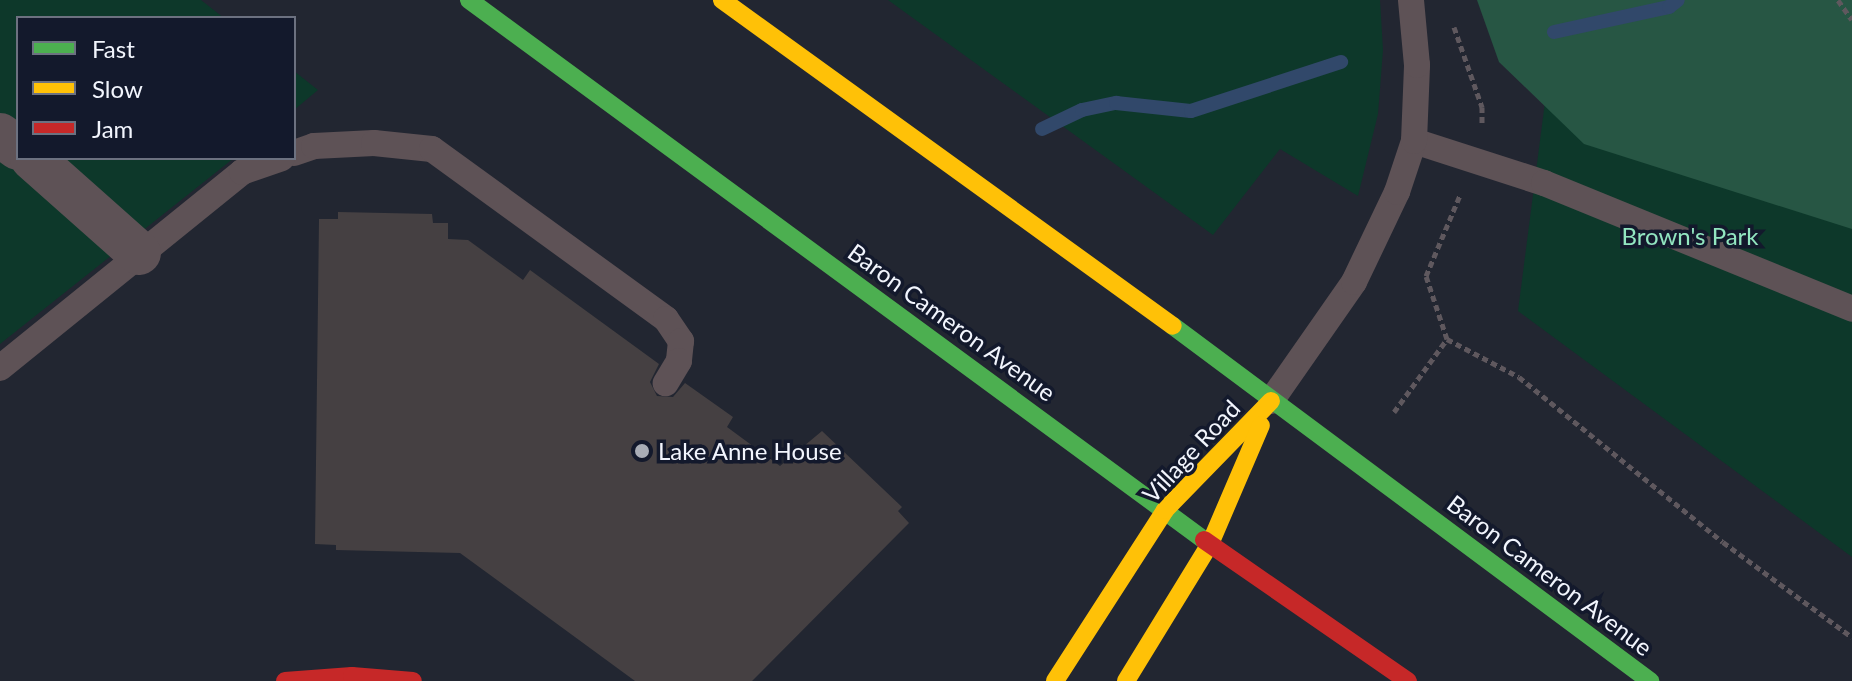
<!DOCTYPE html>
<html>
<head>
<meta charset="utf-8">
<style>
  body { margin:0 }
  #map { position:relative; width:1852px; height:681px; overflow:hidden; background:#222631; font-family:Lato,sans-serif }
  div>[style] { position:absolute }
  .green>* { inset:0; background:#0d382a }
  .forest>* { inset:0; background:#275644 }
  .stream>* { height:14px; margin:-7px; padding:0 7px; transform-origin:7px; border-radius:7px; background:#31486a }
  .building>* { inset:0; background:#454042 }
  .path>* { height:5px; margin-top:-2.5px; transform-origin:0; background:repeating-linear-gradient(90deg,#5f585e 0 6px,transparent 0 10px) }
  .lane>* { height:26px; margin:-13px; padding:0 13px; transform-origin:13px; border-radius:13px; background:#5e5256 }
  .street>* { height:44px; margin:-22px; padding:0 22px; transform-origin:22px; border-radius:22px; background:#5e5256 }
  .fast>* { height:18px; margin:-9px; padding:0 9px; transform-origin:9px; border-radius:9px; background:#4caf50 }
  .slow>* { height:18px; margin:-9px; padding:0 9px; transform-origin:9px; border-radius:9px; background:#ffc107 }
  .jam>* { height:18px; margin:-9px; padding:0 9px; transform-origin:9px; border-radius:9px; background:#c62828 }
  .dots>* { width:22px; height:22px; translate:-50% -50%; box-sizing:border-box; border:4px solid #13192c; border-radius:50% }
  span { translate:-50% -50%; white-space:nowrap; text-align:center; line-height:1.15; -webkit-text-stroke:7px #13192c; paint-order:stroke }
  .park-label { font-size:24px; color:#92e6c0 }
  .street-label { font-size:24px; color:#f2f5fd }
  .poi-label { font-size:24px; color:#f2f5fd }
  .left { translate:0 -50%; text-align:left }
  .legend { position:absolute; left:16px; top:16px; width:280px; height:144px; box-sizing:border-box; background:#13192c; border:2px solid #6c7180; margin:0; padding:10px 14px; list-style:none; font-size:24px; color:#f2f5fd }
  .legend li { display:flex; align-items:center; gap:16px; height:40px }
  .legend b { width:40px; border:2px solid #6c7180 }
</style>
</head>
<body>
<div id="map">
  <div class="green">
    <i style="clip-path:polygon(0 0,201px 0,224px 18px,18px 18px,18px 158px,234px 158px,0 344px)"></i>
    <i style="clip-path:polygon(888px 0,1380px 0,1383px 50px,1378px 114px,1358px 196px,1280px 149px,1213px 235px)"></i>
    <i style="clip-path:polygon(1852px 0,1852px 557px,1518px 311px,1554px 32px)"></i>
    <i style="clip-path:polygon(294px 71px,318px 90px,294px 110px)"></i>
  </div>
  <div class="forest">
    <i style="clip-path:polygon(1477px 0,1852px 0,1852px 229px,1584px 144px,1499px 62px)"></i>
  </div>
  <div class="stream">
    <i style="left:1554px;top:32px;width:118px;rotate:-12.3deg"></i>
    <i style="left:1669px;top:7px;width:11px;rotate:-38deg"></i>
    <i style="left:1042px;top:129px;width:44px;rotate:-25.4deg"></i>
    <i style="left:1082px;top:110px;width:35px;rotate:-12deg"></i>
    <i style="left:1116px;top:103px;width:75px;rotate:6.1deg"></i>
    <i style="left:1191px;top:111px;width:158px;rotate:-18.1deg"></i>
  </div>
  <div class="building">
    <i style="clip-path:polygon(338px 212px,432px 214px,433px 223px,448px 223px,448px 239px,468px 240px,523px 280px,530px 270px,659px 364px,650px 382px,657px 396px,673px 397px,685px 383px,733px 417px,727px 427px,780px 466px,822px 431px,902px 507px,898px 511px,909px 523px,752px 681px,635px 681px,460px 553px,336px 550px,336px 545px,315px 544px,319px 219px,338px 219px)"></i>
  </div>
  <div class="path">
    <i style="left:1838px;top:0;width:24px;rotate:55deg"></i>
    <i style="left:1454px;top:27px;width:85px;rotate:70.7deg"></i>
    <i style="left:1482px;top:107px;width:17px;rotate:90deg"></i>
    <i style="left:1447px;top:339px;width:81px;rotate:27.8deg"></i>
    <i style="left:1519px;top:377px;width:262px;rotate:39deg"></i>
    <i style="left:1723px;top:542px;width:160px;rotate:36.4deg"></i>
    <i style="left:1447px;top:339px;width:66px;rotate:-108.4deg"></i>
    <i style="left:1426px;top:276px;width:88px;rotate:-67.2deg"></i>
    <i style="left:1394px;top:412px;width:90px;rotate:-54deg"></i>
  </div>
  <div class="lane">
    <i style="left:1414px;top:141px;width:137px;rotate:17.9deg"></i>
    <i style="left:1544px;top:183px;width:333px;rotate:22.2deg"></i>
    <i style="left:294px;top:153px;width:21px;rotate:-19deg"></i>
    <i style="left:314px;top:146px;width:60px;rotate:-2.9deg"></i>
    <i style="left:374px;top:143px;width:58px;rotate:5.9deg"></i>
    <i style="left:432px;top:149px;width:289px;rotate:36deg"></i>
    <i style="left:666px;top:319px;width:27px;rotate:56deg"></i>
    <i style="left:681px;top:341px;width:20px;rotate:96deg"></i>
    <i style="left:679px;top:361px;width:26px;rotate:121deg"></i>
    <i style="left:0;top:368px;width:311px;rotate:-39deg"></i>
    <i style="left:242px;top:172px;width:42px;rotate:-19.3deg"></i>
    <i style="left:1271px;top:401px;width:145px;rotate:-55.1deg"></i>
    <i style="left:1354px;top:282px;width:100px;rotate:-64.5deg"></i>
    <i style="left:1397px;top:192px;width:54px;rotate:-71.6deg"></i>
    <i style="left:1414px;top:141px;width:76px;rotate:-87.7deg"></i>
    <i style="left:1417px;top:65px;width:65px;rotate:-95.3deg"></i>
  </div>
  <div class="street">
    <i style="left:0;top:135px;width:22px;rotate:36deg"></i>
    <i style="left:32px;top:158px;width:143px;rotate:41.6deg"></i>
  </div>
  <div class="fast">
    <i style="left:469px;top:0;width:912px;rotate:36.3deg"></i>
    <i style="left:1173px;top:326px;width:595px;rotate:36.66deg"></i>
  </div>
  <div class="slow">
    <i style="left:722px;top:0;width:556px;rotate:35.86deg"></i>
    <i style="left:1055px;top:681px;width:203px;rotate:-57.2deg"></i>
    <i style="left:1165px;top:510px;width:152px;rotate:-45.8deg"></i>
    <i style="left:1126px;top:681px;width:161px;rotate:-58.5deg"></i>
    <i style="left:1210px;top:544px;width:129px;rotate:-66.8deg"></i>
  </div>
  <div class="jam">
    <i style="left:1204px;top:540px;width:248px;rotate:34.7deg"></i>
    <i style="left:285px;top:681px;width:67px;rotate:-4.3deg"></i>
    <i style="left:352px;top:676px;width:61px;rotate:4.7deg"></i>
  </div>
  <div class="dots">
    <i style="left:642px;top:451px;background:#a9adb6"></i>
  </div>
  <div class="park-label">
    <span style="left:1690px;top:236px">Brown's Park</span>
  </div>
  <div class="street-label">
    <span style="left:952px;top:322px;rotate:36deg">Baron Cameron Avenue</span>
    <span style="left:1191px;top:451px;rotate:-47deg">Village Road</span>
    <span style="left:1550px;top:575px;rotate:37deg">Baron Cameron Avenue</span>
  </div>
  <div class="poi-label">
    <span class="left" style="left:658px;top:451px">Lake Anne House</span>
  </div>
  <ul class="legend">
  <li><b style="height:10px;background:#4caf50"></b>Fast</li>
  <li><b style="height:10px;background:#ffc107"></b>Slow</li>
  <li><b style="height:10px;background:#c62828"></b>Jam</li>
  </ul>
</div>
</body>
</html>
